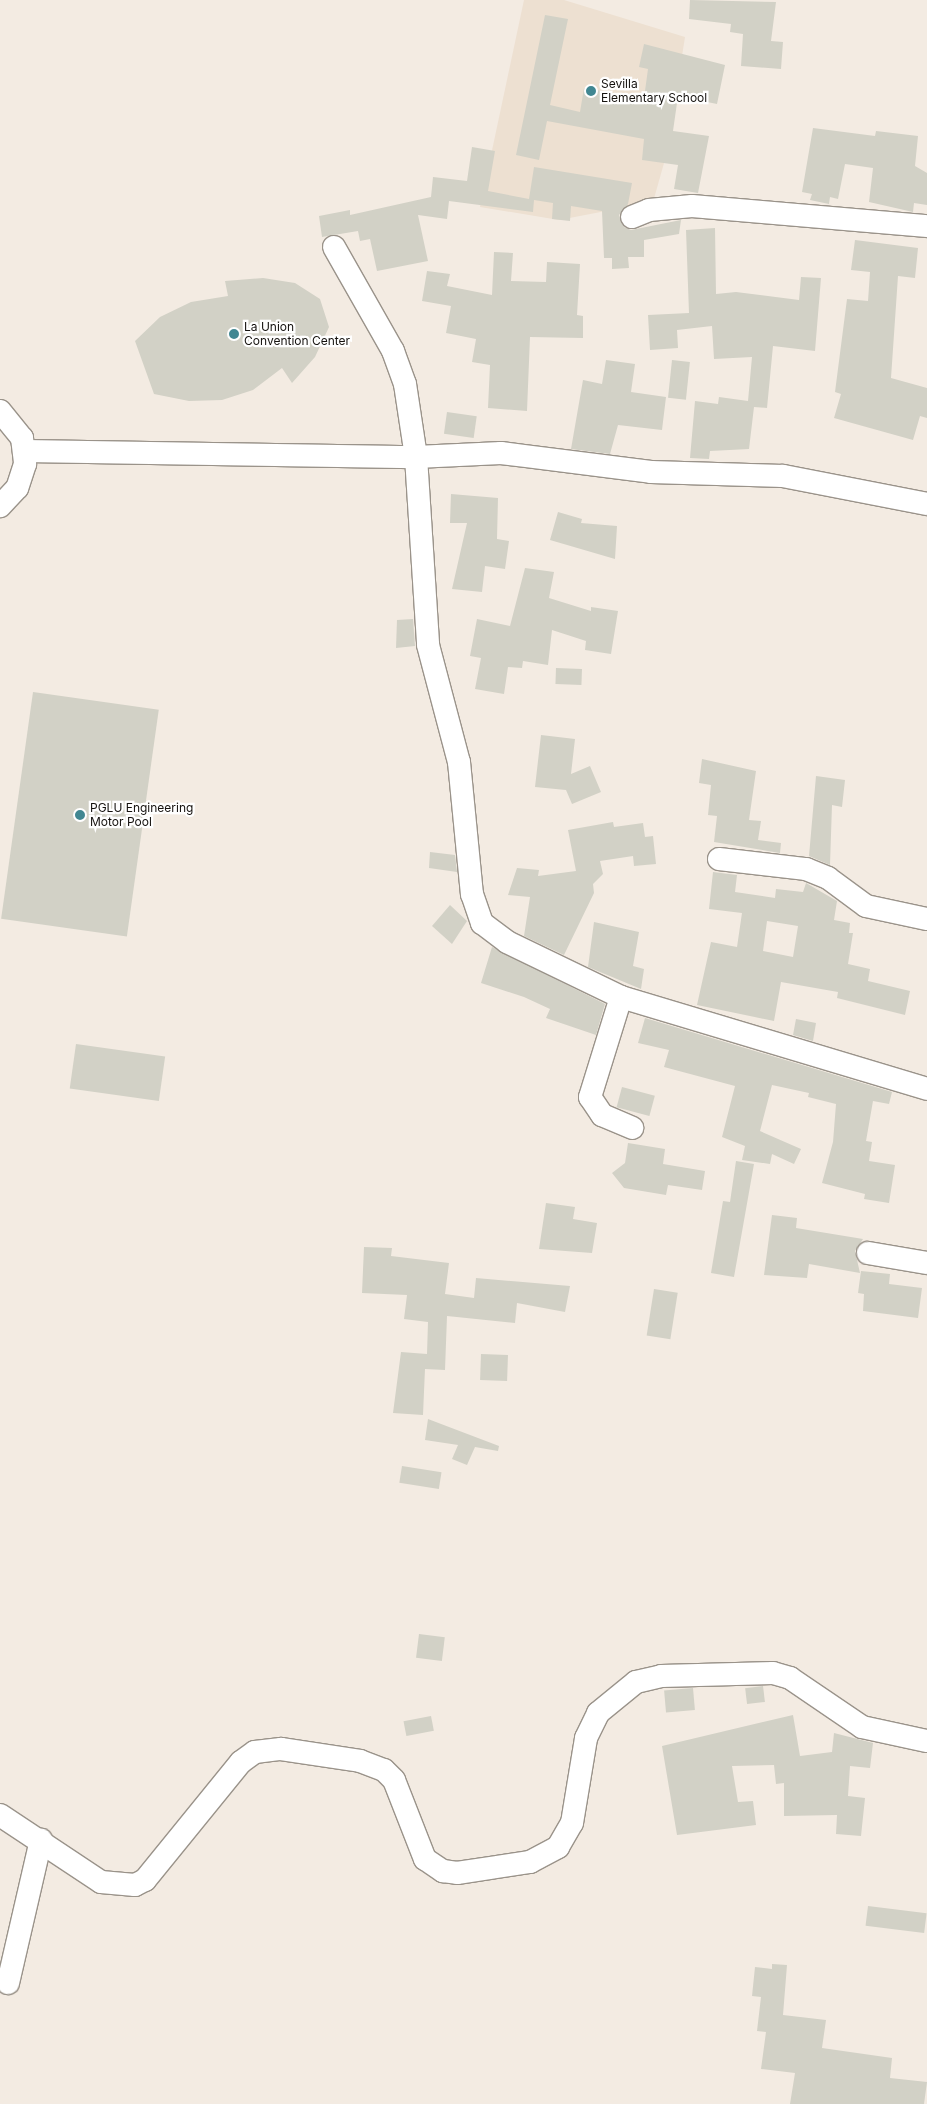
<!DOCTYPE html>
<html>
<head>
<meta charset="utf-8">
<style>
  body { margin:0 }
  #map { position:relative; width:927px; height:2104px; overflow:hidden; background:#f3ebe2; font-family:Inter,sans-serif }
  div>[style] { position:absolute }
  .built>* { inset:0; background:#ede0d1 }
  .building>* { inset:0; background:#d2d1c6; transform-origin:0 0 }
  .roads { filter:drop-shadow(1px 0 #9a938a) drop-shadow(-1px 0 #9a938a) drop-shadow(0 1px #9a938a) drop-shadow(0 -1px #9a938a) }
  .minor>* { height:22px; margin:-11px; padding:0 11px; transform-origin:11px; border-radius:11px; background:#fff }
  .dots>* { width:14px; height:14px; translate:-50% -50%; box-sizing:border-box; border:2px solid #fff; border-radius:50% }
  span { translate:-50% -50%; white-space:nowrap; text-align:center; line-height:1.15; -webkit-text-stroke:4.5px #fff; paint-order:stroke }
  .poi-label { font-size:12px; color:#14110e }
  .left { translate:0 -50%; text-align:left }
</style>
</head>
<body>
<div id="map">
  <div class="built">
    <i style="clip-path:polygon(524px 0,564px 0,685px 37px,666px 156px,653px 202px,559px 220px,480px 207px)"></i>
  </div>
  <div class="building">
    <i style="clip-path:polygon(690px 0,776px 2px,771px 41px,783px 42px,781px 69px,741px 66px,743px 34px,730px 32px,731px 24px,689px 19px)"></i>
    <i style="clip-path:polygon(545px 15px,568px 19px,550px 105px,580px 112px,584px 88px,644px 98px,648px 69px,639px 67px,644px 44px,725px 65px,717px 104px,678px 96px,673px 131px,709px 136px,698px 193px,674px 189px,678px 165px,642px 160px,644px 139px,547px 121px,539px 160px,516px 155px)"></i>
    <i style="clip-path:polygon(813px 128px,875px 136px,876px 131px,918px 136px,915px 166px,927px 173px,927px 205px,914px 203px,913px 212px,869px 202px,873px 168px,845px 164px,838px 199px,830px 197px,829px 204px,810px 200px,812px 194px,802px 192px)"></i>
    <i style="clip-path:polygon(472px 147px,495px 151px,488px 191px,529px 199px,534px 167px,632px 183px,628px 204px,619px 215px,624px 227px,631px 230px,681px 220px,679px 234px,644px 240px,644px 257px,628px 257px,629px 268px,612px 269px,612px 258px,604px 258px,602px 211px,571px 206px,570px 221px,552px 219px,553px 203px,534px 200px,533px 212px,449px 201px,447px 219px,418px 215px,428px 261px,377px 271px,370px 239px,360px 241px,358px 231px,322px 237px,319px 216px,350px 210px,350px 215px,431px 197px,433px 177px,467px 181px)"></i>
    <i style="clip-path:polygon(715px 228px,716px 294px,736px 292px,799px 300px,801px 277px,821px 278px,815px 351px,773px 346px,767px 408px,754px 407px,749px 449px,710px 451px,709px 459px,690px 458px,695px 401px,718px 404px,719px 397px,748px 401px,752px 357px,714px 359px,712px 326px,677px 330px,678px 348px,650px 350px,648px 315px,689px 313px,686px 230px)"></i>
    <i style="clip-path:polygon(855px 240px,918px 248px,915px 278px,898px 276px,891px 378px,927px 388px,927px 418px,920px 416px,913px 440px,834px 418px,841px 394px,835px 392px,847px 299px,868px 301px,870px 272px,851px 270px)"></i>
    <i style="clip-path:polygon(494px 252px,513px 253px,511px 281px,546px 282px,547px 262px,580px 264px,577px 315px,583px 316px,583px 338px,530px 337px,527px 411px,488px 408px,490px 365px,472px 362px,476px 339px,446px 333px,451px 306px,422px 301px,427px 271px,450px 274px,447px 286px,492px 295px)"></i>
    <i style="clip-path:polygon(263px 278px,295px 283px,320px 299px,329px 327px,315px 357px,292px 383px,282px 368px,253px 390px,222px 400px,189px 401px,154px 394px,135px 341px,160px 317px,191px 302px,228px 296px,225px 281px)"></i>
    <i style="clip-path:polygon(606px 360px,635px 364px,631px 392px,666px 397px,662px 430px,618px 425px,610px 454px,571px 449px,583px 380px,602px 384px)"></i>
    <i style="left:672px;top:360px;width:18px;height:38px;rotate:6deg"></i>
    <i style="left:447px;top:412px;width:30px;height:22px;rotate:8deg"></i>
    <i style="clip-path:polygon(451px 494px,498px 498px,497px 539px,509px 541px,505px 569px,485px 566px,482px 592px,452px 589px,467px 523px,450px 523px)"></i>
    <i style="clip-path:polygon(558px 512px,582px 519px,581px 523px,617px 526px,615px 559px,550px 540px)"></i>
    <i style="clip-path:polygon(525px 568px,554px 572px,549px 598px,591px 611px,591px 607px,618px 611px,611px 654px,585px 650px,586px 641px,552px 630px,548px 665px,523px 661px,522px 668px,508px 667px,504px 694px,475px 689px,481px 658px,470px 656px,477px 619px,510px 626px)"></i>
    <i style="clip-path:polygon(413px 619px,415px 646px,396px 648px,397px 620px)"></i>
    <i style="left:556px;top:668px;width:26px;height:16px;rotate:2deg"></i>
    <i style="left:33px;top:692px;width:127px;height:229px;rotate:8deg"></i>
    <i style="clip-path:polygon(541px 735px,575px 739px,571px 774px,590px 766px,601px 792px,572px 804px,566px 790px,535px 787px)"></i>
    <i style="clip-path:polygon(702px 759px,756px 771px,749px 820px,761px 821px,758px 840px,781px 843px,780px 853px,714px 842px,717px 816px,708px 815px,711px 785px,699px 783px)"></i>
    <i style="clip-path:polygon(816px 776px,845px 780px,842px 807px,832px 805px,830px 865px,809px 856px)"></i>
    <i style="clip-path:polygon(613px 822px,614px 827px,643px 823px,645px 837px,653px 836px,656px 864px,634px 866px,633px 856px,600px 861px,603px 874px,593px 884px,594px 893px,564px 955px,524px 936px,530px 897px,508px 895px,517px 868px,539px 870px,538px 876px,576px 871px,568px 830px)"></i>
    <i style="clip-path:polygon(430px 852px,455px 855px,457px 872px,429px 868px)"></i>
    <i style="clip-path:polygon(evenodd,713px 872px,737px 875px,735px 892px,775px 898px,776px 889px,803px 892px,806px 883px,837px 901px,834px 920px,850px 923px,849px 933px,853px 933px,848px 964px,870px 969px,868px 981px,910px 991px,905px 1015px,837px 998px,838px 992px,781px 982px,774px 1021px,697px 1005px,711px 942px,737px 947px,742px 913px,709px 909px,713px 872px,767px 921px,798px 926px,793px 957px,763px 951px,767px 921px)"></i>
    <i style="clip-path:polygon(450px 905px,467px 921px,452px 944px,432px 926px)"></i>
    <i style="clip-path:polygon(594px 922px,639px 932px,633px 966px,644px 969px,641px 989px,588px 967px)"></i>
    <i style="clip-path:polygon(492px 947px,605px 1004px,596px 1035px,546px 1018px,550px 1009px,524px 997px,481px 983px)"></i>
    <i style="clip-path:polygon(645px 1018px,892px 1092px,889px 1104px,873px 1101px,866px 1141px,872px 1142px,869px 1161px,895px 1165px,889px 1203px,864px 1199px,865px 1194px,822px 1183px,833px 1142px,836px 1104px,808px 1097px,809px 1093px,772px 1085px,760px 1131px,801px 1149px,794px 1164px,772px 1154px,770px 1164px,742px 1160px,745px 1146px,722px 1137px,735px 1086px,664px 1067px,669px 1050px,638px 1043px)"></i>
    <i style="clip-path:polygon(796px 1019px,816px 1023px,813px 1041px,793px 1035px)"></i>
    <i style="left:76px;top:1044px;width:90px;height:45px;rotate:8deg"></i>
    <i style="left:622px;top:1087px;width:34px;height:21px;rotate:15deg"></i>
    <i style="clip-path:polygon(628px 1143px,665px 1149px,663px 1164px,705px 1171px,702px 1190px,668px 1185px,666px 1195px,624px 1188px,612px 1173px,625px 1163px)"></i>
    <i style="clip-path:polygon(736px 1161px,754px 1164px,734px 1277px,711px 1273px,723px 1201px,730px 1202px)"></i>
    <i style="clip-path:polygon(546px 1203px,575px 1207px,573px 1219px,597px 1223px,592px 1253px,539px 1249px)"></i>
    <i style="clip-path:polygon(772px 1215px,797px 1218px,796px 1228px,863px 1239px,855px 1251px,860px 1273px,809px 1264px,807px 1278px,764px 1275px)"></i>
    <i style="clip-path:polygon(364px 1247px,392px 1248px,391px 1256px,449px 1263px,445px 1294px,474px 1298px,476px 1278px,570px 1286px,565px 1312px,517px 1303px,515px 1323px,447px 1316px,445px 1370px,425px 1369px,423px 1415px,393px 1413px,401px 1352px,427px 1354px,428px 1322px,404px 1319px,407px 1295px,362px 1293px)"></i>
    <i style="clip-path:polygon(861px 1271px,890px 1274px,889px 1284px,922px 1288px,918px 1318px,863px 1311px,864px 1294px,858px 1293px)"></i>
    <i style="left:654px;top:1289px;width:24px;height:47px;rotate:9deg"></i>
    <i style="left:481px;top:1354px;width:27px;height:26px;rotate:2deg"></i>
    <i style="clip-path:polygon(428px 1419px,499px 1446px,498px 1451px,475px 1447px,467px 1465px,452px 1459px,458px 1445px,425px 1440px)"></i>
    <i style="left:402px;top:1466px;width:40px;height:17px;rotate:9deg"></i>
    <i style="left:419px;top:1634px;width:26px;height:24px;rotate:7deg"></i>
    <i style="left:763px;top:1686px;width:16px;height:18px;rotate:83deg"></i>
    <i style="left:693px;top:1688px;width:22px;height:29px;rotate:85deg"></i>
    <i style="clip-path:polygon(793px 1715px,800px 1756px,832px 1752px,834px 1733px,873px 1743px,870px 1768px,850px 1766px,848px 1796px,865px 1798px,861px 1836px,836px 1834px,837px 1815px,784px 1816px,784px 1783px,776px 1784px,774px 1765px,732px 1766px,738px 1802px,753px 1801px,756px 1825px,677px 1835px,662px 1746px)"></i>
    <i style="left:431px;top:1716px;width:15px;height:28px;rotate:79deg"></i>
    <i style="left:868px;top:1906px;width:59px;height:20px;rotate:7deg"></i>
    <i style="clip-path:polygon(772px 1964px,787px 1965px,783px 2015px,826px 2020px,822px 2048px,892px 2058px,890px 2078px,927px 2082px,924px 2104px,790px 2104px,795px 2073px,761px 2069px,766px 2032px,757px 2031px,761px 1997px,752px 1996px,755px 1967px,772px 1969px)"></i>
  </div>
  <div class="roads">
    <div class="minor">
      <i style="left:632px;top:217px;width:18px;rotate:-22deg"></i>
      <i style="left:649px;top:210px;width:43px;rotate:-5.3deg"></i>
      <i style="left:692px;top:206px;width:236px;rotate:4.9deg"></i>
      <i style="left:334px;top:247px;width:120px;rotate:60.4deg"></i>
      <i style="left:393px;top:351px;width:35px;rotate:70deg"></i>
      <i style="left:405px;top:384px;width:74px;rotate:81.4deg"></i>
      <i style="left:416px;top:457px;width:188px;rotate:86.3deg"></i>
      <i style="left:428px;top:645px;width:121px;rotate:75.2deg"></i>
      <i style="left:459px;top:762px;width:133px;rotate:84.4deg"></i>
      <i style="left:472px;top:894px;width:31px;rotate:71deg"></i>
      <i style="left:482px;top:923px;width:31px;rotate:37deg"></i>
      <i style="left:507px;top:942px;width:127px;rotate:25.8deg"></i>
      <i style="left:621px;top:997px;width:320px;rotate:16.7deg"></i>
      <i style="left:0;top:411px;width:35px;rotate:51deg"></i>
      <i style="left:22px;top:438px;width:26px;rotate:83deg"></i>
      <i style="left:25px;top:464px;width:25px;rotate:108deg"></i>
      <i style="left:17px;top:488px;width:25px;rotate:133deg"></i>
      <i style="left:25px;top:451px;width:391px;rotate:0.9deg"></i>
      <i style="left:416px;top:457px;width:85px;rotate:-2.7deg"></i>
      <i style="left:501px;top:453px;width:151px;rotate:7.2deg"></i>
      <i style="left:651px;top:472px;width:132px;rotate:1.7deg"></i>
      <i style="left:783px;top:476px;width:147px;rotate:11deg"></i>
      <i style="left:719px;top:859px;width:88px;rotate:6.6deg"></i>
      <i style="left:806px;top:869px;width:24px;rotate:22deg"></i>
      <i style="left:828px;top:878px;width:47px;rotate:36.4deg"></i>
      <i style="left:866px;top:906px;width:62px;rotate:12deg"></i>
      <i style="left:621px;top:997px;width:105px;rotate:107.2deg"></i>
      <i style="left:590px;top:1097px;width:22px;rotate:56deg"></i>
      <i style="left:602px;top:1115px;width:33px;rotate:23deg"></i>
      <i style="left:868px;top:1253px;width:60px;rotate:9.6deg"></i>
      <i style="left:0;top:1815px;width:121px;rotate:33.6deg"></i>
      <i style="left:101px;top:1882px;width:34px;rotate:5deg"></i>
      <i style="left:135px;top:1885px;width:11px;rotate:-27deg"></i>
      <i style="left:145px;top:1880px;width:152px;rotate:-50.9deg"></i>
      <i style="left:241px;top:1762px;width:17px;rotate:-36deg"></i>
      <i style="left:255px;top:1752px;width:26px;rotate:-7deg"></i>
      <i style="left:281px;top:1749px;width:80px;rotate:8.6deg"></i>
      <i style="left:360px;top:1761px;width:26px;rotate:21deg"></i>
      <i style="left:384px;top:1770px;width:14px;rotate:45deg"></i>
      <i style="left:394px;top:1780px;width:85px;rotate:68.6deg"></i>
      <i style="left:425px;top:1859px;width:22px;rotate:34deg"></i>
      <i style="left:443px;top:1871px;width:14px;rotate:8deg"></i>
      <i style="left:457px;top:1873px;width:74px;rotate:-8.6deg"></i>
      <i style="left:530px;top:1862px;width:32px;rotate:-28deg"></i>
      <i style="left:558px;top:1847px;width:28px;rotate:-60deg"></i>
      <i style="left:572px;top:1823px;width:86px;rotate:-80.6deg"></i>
      <i style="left:586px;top:1738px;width:28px;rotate:-64deg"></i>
      <i style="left:598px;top:1713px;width:49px;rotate:-39.2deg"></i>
      <i style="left:636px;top:1682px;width:26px;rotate:-13deg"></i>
      <i style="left:661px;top:1676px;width:112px;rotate:-1.5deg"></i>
      <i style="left:773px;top:1673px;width:18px;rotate:16deg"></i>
      <i style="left:790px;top:1678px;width:87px;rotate:34.2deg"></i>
      <i style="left:862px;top:1727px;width:66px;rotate:12.2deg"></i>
      <i style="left:8px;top:1983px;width:147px;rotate:-77deg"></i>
    </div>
  </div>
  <div class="dots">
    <i style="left:591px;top:91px;background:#418792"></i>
    <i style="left:234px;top:334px;background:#418792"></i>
    <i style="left:80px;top:815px;background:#418792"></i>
  </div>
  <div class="poi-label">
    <span class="left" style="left:601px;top:91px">Sevilla<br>Elementary School</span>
    <span class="left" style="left:244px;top:334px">La Union<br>Convention Center</span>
    <span class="left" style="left:90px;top:815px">PGLU Engineering<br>Motor Pool</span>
  </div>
</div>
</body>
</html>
